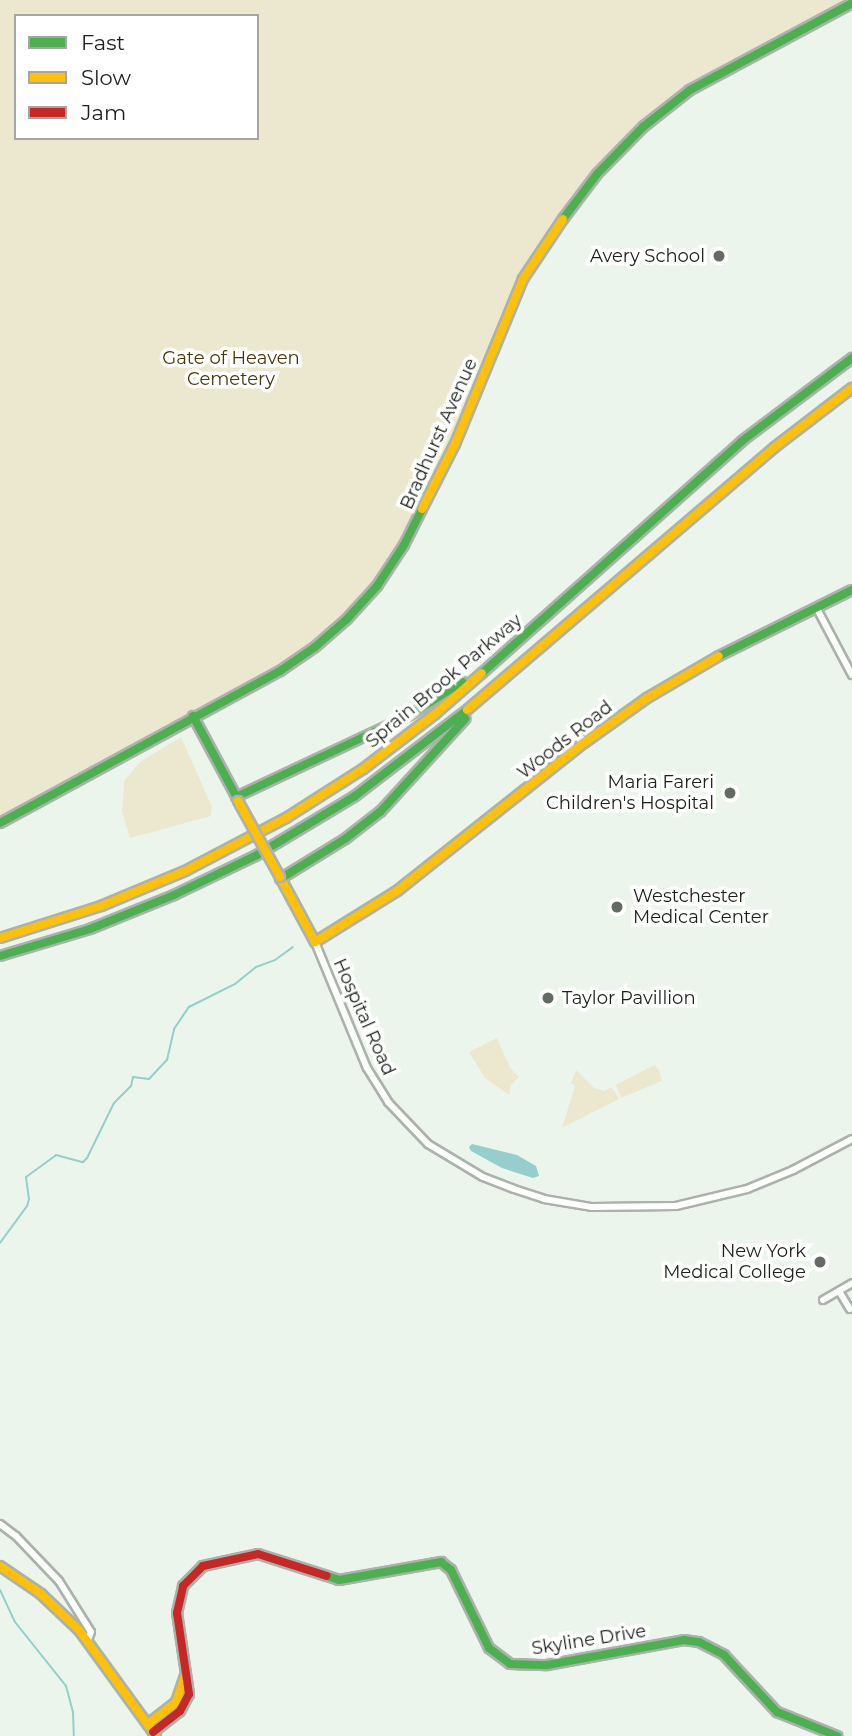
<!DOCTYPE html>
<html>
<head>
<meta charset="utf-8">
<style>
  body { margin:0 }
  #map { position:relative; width:852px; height:1736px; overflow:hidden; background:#ecf5ec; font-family:Montserrat,sans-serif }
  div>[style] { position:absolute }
  .green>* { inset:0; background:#ece8d0 }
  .water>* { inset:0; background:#95cecc }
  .stream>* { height:2px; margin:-1px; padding:0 1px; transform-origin:1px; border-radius:1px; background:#95cecc }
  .roads { filter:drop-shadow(2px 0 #abb2ab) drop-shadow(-2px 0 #abb2ab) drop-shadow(0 2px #abb2ab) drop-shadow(0 -2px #abb2ab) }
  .street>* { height:6px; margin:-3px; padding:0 3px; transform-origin:3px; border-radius:3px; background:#fcfefc }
  .fast>* { height:8px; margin:-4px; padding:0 4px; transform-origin:4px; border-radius:4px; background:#4caf50 }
  .slow>* { height:8px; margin:-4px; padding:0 4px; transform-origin:4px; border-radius:4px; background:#ffc107 }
  .jam>* { height:8px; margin:-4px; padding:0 4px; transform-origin:4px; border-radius:4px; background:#c62828 }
  .bridges { filter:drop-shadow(2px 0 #abb2ab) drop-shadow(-2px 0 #abb2ab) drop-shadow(0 2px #abb2ab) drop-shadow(0 -2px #abb2ab) }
  .slow-bridge>* { height:8px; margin:-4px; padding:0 4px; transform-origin:4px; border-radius:4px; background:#ffc107 }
  .dots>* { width:19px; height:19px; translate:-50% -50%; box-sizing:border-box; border:4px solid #fff; border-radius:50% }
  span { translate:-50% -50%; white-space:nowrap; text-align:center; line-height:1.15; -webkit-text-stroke:7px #fff; paint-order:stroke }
  .poi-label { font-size:18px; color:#1b211a }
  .right { translate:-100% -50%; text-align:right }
  .left { translate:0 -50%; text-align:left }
  .park-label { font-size:18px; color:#463608 }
  .street-label { font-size:18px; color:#1b211a }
  .legend { position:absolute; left:14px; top:14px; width:245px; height:126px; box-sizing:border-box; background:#fff; border:2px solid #a4a6a3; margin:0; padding:9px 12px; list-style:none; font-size:21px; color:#1b211a }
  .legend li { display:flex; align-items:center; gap:14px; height:35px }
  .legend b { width:35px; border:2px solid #a4a6a3 }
</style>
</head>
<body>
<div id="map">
  <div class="green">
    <i style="clip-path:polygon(evenodd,0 0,848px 0,713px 70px,668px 99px,599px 164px,560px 212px,519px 277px,432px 482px,390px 562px,340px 620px,299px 652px,263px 674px,0 816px,0 0,16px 16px,257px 16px,257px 138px,16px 138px,16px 16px)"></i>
    <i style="clip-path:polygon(181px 737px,212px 807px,211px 816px,130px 838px,122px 812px,124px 781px,140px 762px)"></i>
    <i style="clip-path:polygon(497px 1038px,510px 1068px,519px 1077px,511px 1085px,509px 1095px,485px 1078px,469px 1052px)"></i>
    <i style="clip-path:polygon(654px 1065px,659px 1070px,662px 1081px,621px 1098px,616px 1085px)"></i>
    <i style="clip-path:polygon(576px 1070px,594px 1088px,604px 1091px,612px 1087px,619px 1099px,562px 1128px,575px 1086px,571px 1083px)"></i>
  </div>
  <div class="water">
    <i style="clip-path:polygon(472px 1144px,517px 1155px,536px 1166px,539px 1176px,533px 1178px,502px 1168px,471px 1151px,469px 1147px)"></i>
  </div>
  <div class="stream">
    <i style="left:0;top:1243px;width:46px;rotate:-53.9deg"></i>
    <i style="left:27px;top:1206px;width:7px;rotate:-74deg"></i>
    <i style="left:29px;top:1199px;width:22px;rotate:-98deg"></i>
    <i style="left:26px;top:1177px;width:37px;rotate:-36deg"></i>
    <i style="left:56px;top:1155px;width:28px;rotate:15deg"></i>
    <i style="left:83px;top:1162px;width:6px;rotate:-45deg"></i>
    <i style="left:87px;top:1158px;width:61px;rotate:-63.9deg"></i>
    <i style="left:114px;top:1103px;width:24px;rotate:-45deg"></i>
    <i style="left:131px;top:1086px;width:9px;rotate:-77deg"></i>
    <i style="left:133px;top:1077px;width:16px;rotate:7deg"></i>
    <i style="left:149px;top:1079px;width:26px;rotate:-47deg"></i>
    <i style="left:167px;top:1060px;width:32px;rotate:-77deg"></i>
    <i style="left:174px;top:1029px;width:27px;rotate:-56deg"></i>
    <i style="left:189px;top:1007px;width:51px;rotate:-26.6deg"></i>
    <i style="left:235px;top:984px;width:27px;rotate:-39deg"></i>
    <i style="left:256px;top:967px;width:20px;rotate:-20deg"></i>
    <i style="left:275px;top:960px;width:22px;rotate:-36deg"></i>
    <i style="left:0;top:1590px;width:35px;rotate:65deg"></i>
    <i style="left:15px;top:1622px;width:82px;rotate:51.4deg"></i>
    <i style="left:66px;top:1686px;width:27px;rotate:75deg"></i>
    <i style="left:73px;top:1712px;width:24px;rotate:88deg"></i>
  </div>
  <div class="roads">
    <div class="street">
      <i style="left:816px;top:607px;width:77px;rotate:62.1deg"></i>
      <i style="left:315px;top:942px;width:136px;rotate:67.6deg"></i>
      <i style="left:367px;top:1068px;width:40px;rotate:58deg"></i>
      <i style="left:388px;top:1102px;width:58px;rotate:46.4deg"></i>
      <i style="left:428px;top:1144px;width:64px;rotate:31deg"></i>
      <i style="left:483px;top:1177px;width:33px;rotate:21deg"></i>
      <i style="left:514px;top:1189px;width:32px;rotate:18deg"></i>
      <i style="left:544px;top:1199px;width:49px;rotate:9.5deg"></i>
      <i style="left:592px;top:1207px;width:84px;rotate:-0.7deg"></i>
      <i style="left:676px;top:1206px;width:73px;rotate:-13.5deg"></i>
      <i style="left:747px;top:1189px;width:50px;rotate:-22.4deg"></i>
      <i style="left:793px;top:1170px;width:67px;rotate:-27.7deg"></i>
      <i style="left:839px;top:1291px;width:21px;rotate:59deg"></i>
      <i style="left:823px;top:1300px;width:34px;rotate:-30deg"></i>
      <i style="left:0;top:1524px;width:20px;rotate:37deg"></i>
      <i style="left:16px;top:1536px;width:62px;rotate:46.3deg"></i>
      <i style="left:59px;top:1581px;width:60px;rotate:57.9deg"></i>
      <i style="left:91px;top:1632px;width:9px;rotate:111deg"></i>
    </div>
    <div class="fast">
      <i style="left:563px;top:219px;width:56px;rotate:-52.9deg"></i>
      <i style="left:597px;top:174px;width:66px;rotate:-45.6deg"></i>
      <i style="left:643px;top:127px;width:60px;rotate:-38.2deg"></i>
      <i style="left:690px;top:90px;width:184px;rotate:-28.2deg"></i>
      <i style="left:719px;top:656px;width:148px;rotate:-26.4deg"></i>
      <i style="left:482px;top:673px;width:348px;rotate:-41.7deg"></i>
      <i style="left:742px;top:441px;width:138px;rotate:-37deg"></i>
      <i style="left:193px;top:716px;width:95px;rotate:61.8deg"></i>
      <i style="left:236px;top:797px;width:192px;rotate:-25.2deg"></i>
      <i style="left:410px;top:715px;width:62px;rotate:-32.4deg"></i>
      <i style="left:0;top:823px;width:319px;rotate:-28.5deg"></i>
      <i style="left:280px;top:671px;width:42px;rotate:-34.4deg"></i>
      <i style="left:315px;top:647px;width:43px;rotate:-41.2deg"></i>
      <i style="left:347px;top:619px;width:45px;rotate:-47.7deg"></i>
      <i style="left:377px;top:586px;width:49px;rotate:-56.6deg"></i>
      <i style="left:404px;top:545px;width:40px;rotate:-63.4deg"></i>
      <i style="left:280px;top:879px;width:76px;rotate:-31.6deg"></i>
      <i style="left:345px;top:839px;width:46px;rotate:-37.9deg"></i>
      <i style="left:381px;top:811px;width:125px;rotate:-47.6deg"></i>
      <i style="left:0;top:956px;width:94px;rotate:-16.7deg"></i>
      <i style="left:90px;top:929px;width:91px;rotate:-22deg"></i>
      <i style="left:174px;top:895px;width:92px;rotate:-25.7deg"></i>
      <i style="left:257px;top:855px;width:114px;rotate:-31deg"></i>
      <i style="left:355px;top:796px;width:141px;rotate:-37.5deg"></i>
      <i style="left:327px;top:1576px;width:13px;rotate:18deg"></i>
      <i style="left:339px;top:1580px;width:104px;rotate:-10deg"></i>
      <i style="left:441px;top:1562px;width:13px;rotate:39deg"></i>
      <i style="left:451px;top:1570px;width:87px;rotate:64deg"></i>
      <i style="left:489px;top:1648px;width:26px;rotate:37deg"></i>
      <i style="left:510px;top:1664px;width:37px;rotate:2deg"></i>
      <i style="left:547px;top:1665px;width:139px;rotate:-10.3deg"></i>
      <i style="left:684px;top:1640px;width:15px;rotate:8deg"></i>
      <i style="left:699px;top:1642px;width:28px;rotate:27deg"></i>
      <i style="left:724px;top:1655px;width:78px;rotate:47.1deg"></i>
      <i style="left:777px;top:1712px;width:65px;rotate:21.8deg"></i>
    </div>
    <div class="slow">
      <i style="left:422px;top:509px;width:73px;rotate:-63.1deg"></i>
      <i style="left:455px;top:444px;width:178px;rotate:-67.6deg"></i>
      <i style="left:523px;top:279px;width:72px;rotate:-56.3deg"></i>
      <i style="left:467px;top:710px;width:405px;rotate:-40.5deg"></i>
      <i style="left:775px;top:447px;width:97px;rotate:-37.5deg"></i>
      <i style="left:280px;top:877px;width:74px;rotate:61.7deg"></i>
      <i style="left:315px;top:942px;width:97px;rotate:-31.9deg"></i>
      <i style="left:397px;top:891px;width:238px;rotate:-38.4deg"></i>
      <i style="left:584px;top:743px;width:77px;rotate:-35.5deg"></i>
      <i style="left:647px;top:698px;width:83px;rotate:-30.3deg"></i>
      <i style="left:0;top:938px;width:106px;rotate:-17.6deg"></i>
      <i style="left:101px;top:906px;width:91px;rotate:-22.6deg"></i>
      <i style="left:185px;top:871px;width:114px;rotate:-27.7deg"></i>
      <i style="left:286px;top:818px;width:91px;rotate:-32.5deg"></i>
      <i style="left:363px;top:769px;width:91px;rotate:-37.4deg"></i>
      <i style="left:435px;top:714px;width:62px;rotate:-41.1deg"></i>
      <i style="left:0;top:1566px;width:50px;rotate:34.3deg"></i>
      <i style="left:41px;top:1594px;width:52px;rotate:43.5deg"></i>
      <i style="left:79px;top:1630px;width:131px;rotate:54deg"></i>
      <i style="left:148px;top:1724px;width:36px;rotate:-38deg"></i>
      <i style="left:176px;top:1702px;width:28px;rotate:-71deg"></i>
    </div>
    <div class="jam">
      <i style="left:153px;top:1732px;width:34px;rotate:-38deg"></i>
      <i style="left:180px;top:1711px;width:19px;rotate:-62deg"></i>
      <i style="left:189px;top:1694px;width:82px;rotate:-98.4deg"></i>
      <i style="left:177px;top:1613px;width:28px;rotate:-77deg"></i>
      <i style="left:183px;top:1586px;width:28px;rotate:-45deg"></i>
      <i style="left:203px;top:1566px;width:56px;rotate:-12.3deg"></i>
      <i style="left:258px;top:1554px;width:72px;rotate:17.7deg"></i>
    </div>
  </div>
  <div class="bridges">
    <div class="slow-bridge">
      <i style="left:238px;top:801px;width:87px;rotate:61.1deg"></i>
    </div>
  </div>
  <div class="dots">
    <i style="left:719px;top:256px;background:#646b64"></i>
    <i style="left:730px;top:793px;background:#646b64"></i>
    <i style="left:617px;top:907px;background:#646b64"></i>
    <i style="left:548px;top:998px;background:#646b64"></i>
    <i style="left:820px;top:1262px;background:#646b64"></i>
  </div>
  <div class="poi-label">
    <span class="right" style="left:705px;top:256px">Avery School</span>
    <span class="right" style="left:714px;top:793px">Maria Fareri<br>Children's Hospital</span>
    <span class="left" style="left:633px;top:907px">Westchester<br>Medical Center</span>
    <span class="left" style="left:562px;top:998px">Taylor Pavillion</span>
    <span class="right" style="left:806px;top:1262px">New York<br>Medical College</span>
  </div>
  <div class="park-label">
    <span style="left:231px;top:369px">Gate of Heaven<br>Cemetery</span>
  </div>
  <div class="street-label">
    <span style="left:439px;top:434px;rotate:-66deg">Bradhurst Avenue</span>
    <span style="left:444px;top:681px;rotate:-40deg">Sprain Brook Parkway</span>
    <span style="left:565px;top:740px;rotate:-38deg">Woods Road</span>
    <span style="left:364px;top:1017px;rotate:66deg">Hospital Road</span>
    <span style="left:589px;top:1640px;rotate:-9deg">Skyline Drive</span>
  </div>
  <ul class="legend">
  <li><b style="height:9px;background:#4caf50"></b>Fast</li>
  <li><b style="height:9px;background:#ffc107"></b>Slow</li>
  <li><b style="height:9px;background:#c62828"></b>Jam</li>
  </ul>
</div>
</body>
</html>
